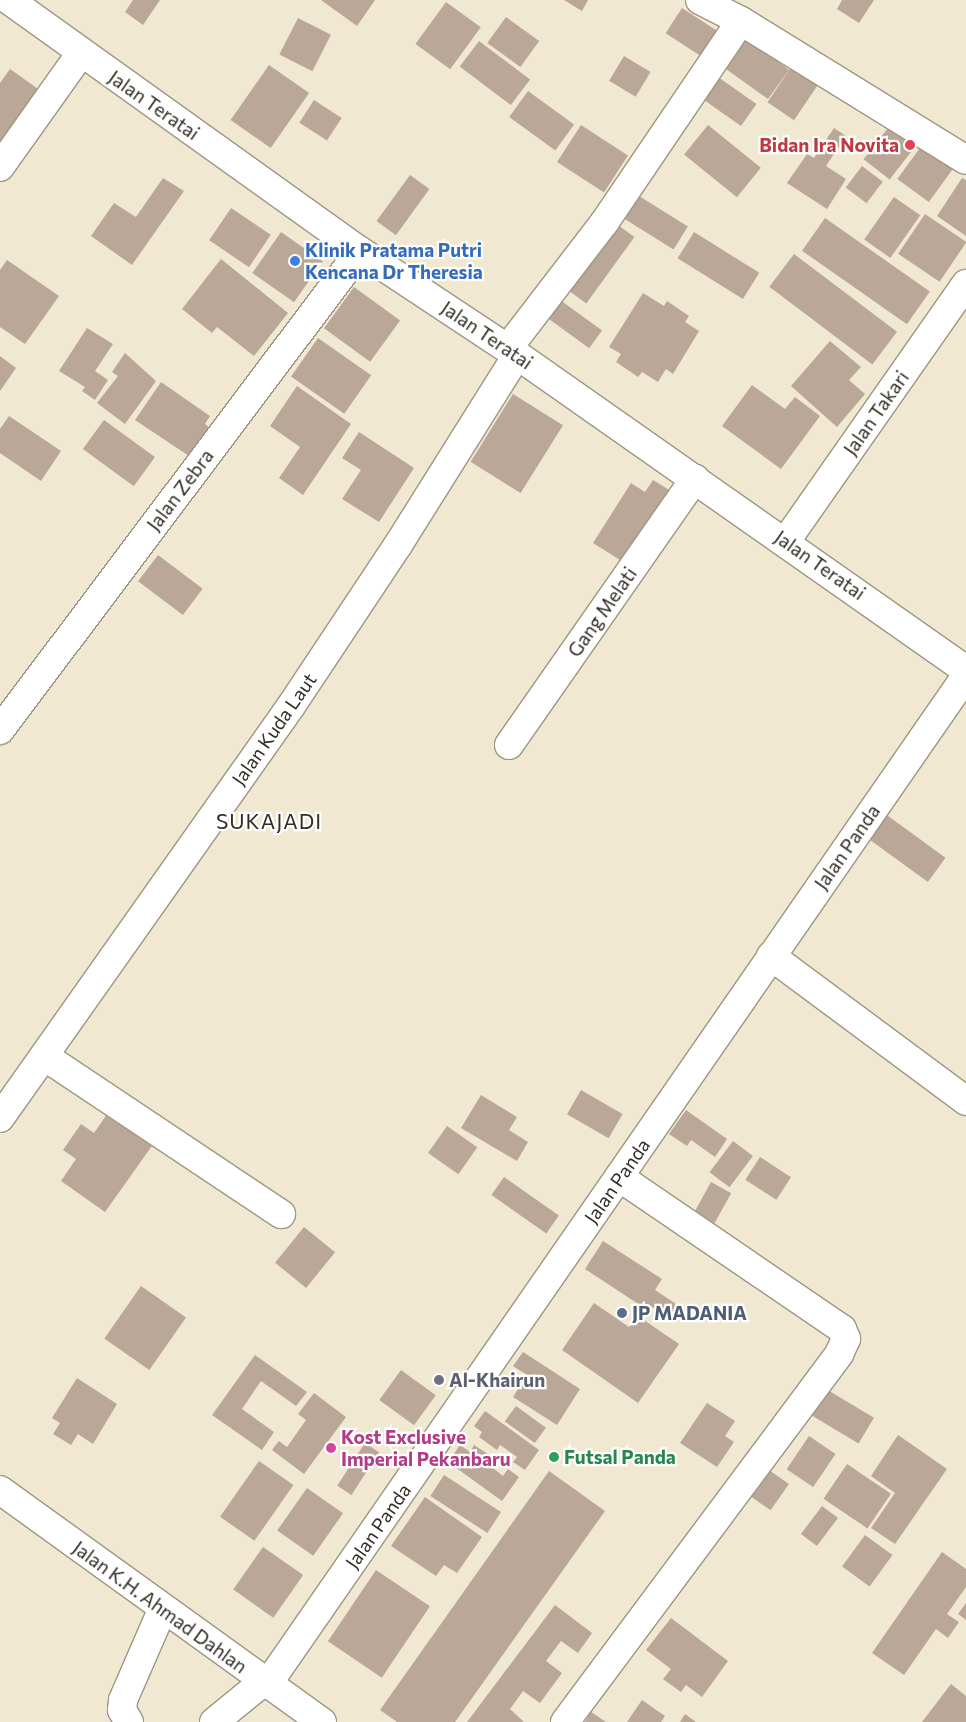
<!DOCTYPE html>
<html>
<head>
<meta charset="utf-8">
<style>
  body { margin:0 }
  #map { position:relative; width:966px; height:1722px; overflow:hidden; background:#f1e8d2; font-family:Commissioner,sans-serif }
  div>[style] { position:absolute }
  .building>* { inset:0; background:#baa798; transform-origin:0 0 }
  .roads { filter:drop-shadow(1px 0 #9e9682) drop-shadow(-1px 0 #9e9682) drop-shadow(0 1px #9e9682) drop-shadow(0 -1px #9e9682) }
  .minor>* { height:28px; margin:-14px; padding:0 14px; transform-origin:14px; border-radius:14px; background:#fff }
  .major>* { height:28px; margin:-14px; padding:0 14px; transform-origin:14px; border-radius:14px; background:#fff }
  .dots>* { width:14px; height:14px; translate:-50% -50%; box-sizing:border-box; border:2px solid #fff; border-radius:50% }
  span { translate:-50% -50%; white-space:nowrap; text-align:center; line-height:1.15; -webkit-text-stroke:4.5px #fff; paint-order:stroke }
  .street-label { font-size:19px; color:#312d25 }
  .health-label { font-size:19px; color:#be3a42; font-weight:700 }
  .right { translate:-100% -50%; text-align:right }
  .shop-label { font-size:19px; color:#366cbe; font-weight:700 }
  .left { translate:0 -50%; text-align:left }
  .service-label { font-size:19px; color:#4e5e75; font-weight:700 }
  .worship-label { font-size:19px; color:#5b616d; font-weight:700 }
  .hotel-label { font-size:19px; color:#b23c85; font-weight:700 }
  .leisure-label { font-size:19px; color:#27864d; font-weight:700 }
  .quarter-label { font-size:21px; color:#312d25; letter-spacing:1px }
</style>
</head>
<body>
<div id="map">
  <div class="building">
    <i style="clip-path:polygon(133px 0,160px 0,143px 25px,125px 12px)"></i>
    <i style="clip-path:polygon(321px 0,375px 0,357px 26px)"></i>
    <i style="clip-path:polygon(564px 0,588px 0,582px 11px)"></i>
    <i style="clip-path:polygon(842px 0,874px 0,859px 23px,837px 9px)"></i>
    <i style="left:446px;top:2px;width:43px;height:52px;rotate:36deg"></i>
    <i style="left:682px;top:8px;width:45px;height:30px;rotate:33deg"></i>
    <i style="left:506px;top:17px;width:41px;height:32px;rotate:36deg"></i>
    <i style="left:298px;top:18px;width:37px;height:41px;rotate:27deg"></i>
    <i style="clip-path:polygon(745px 27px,761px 49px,789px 70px,768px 99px,719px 64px)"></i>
    <i style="left:479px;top:41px;width:64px;height:32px;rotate:37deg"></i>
    <i style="left:624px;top:56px;width:31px;height:29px;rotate:31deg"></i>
    <i style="left:796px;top:60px;width:32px;height:51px;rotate:34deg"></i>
    <i style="left:269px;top:65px;width:49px;height:67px;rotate:35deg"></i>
    <i style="clip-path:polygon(10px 69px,48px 96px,0 163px,0 83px)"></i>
    <i style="left:718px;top:77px;width:47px;height:27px;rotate:35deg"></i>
    <i style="left:528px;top:91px;width:57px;height:32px;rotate:36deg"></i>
    <i style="left:314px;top:100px;width:33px;height:27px;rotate:33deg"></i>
    <i style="left:895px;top:119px;width:33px;height:51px;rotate:38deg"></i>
    <i style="left:581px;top:125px;width:56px;height:44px;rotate:33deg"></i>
    <i style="left:708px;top:125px;width:68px;height:38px;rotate:39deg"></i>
    <i style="clip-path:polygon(834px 128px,846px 136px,826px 166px,846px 179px,827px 209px,787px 183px,807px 154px,814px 158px)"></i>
    <i style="left:922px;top:145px;width:39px;height:42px;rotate:36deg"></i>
    <i style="left:862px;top:166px;width:26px;height:27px;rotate:37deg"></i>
    <i style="left:410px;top:175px;width:24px;height:57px;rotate:36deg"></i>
    <i style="clip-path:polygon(163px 178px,184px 191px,132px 265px,91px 236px,114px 203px,136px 217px)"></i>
    <i style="clip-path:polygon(962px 178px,966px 180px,966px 236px,937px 216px)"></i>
    <i style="left:631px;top:191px;width:67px;height:27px;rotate:32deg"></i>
    <i style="left:894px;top:197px;width:32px;height:52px;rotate:35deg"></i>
    <i style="left:231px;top:208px;width:48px;height:39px;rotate:34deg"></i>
    <i style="left:925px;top:214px;width:50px;height:48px;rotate:34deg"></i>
    <i style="left:825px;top:218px;width:128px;height:40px;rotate:35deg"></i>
    <i style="left:611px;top:220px;width:29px;height:82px;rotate:36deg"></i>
    <i style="left:281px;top:232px;width:51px;height:50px;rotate:35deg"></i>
    <i style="left:694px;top:232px;width:77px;height:31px;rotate:32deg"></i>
    <i style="left:794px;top:254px;width:129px;height:41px;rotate:37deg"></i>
    <i style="clip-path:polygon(221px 259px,288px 313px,254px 356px,217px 327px,212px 333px,182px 309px)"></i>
    <i style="clip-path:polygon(7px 260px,59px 296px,25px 344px,0 327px,0 270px)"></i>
    <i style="left:354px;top:287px;width:57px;height:51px;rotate:36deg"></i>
    <i style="clip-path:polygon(643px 293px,664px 306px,667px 301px,689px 316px,685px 322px,699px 331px,673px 374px,666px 369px,658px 382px,642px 372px,638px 377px,616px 362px,621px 354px,609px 347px)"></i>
    <i style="left:556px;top:297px;width:57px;height:22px;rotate:36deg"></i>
    <i style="clip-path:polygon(87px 328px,113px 344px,95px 371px,108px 380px,95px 400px,82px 391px,85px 387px,59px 371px)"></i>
    <i style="left:318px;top:338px;width:65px;height:47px;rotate:35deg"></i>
    <i style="clip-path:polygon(830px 341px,861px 367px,849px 380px,865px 394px,837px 427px,791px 386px)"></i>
    <i style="clip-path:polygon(125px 353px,156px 381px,125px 424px,97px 403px,118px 376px,112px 372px)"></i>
    <i style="clip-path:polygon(0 356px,16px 368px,0 391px)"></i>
    <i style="clip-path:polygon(161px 382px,210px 416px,205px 424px,215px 432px,195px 460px,135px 420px)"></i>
    <i style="clip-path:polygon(752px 385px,785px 409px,795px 397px,820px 416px,781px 469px,722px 426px)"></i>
    <i style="clip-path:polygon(297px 386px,351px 424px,303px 495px,279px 478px,300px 447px,270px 426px)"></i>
    <i style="left:513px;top:394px;width:59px;height:80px;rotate:32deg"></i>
    <i style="clip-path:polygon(9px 416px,61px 451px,41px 481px,0 453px,0 429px)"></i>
    <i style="left:104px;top:420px;width:63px;height:36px;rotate:36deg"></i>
    <i style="clip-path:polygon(359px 432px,414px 468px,379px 522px,342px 499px,361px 470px,342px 458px)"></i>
    <i style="clip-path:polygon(653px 480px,674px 493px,628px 565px,593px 543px,631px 483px,645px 492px)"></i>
    <i style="left:158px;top:555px;width:56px;height:33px;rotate:37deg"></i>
    <i style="left:884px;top:813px;width:76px;height:30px;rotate:36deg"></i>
    <i style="left:581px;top:1090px;width:48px;height:28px;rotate:30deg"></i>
    <i style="clip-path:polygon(481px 1095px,517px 1117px,509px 1130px,528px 1142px,517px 1161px,461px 1128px)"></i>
    <i style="clip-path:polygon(114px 1104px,159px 1136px,105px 1212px,61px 1181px,76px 1159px,63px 1150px,81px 1124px,94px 1133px)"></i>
    <i style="clip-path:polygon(686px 1110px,727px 1139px,715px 1157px,691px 1140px,687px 1146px,669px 1134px)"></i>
    <i style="left:447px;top:1126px;width:37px;height:33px;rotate:35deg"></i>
    <i style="left:733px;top:1141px;width:25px;height:39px;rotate:37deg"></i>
    <i style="left:760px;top:1157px;width:37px;height:27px;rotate:33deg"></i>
    <i style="left:504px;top:1177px;width:67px;height:22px;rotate:35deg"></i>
    <i style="left:711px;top:1182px;width:23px;height:34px;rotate:29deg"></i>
    <i style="left:304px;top:1227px;width:40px;height:46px;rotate:39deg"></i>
    <i style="clip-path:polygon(603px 1241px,662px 1279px,655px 1290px,679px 1306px,671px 1319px,649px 1305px,646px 1309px,585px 1269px)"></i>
    <i style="left:141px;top:1286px;width:55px;height:64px;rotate:35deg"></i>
    <i style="clip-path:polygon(594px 1303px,629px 1327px,638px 1316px,679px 1344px,638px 1403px,562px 1350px)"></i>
    <i style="clip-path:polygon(523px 1352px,580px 1389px,557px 1425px,513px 1397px,527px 1375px,513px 1366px)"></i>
    <i style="clip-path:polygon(255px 1355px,307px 1392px,296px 1406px,261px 1381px,242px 1409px,274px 1432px,262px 1450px,212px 1415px)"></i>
    <i style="left:401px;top:1370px;width:43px;height:37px;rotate:36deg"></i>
    <i style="clip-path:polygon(77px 1378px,117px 1404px,93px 1444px,78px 1434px,71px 1445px,53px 1434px,60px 1423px,52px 1418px)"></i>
    <i style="left:826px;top:1389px;width:56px;height:30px;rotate:31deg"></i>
    <i style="clip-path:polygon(314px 1393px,346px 1417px,304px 1474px,272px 1450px,279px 1441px,287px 1447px,306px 1420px,298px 1414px)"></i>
    <i style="clip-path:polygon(707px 1403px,735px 1421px,725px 1436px,734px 1442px,717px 1467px,680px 1443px)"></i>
    <i style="left:516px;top:1406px;width:37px;height:19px;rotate:36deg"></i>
    <i style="clip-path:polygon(485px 1411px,539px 1450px,525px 1470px,513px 1462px,517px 1457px,500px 1445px,497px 1450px,479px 1437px,482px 1432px,474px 1426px)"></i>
    <i style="clip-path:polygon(898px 1435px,947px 1469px,895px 1544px,871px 1528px,895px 1493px,871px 1476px)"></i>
    <i style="left:809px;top:1436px;width:32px;height:40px;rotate:34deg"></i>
    <i style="left:365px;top:1443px;width:17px;height:51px;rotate:33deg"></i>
    <i style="clip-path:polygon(460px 1445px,470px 1452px,474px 1445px,494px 1458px,489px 1465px,503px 1476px,508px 1469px,519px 1477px,502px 1501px,448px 1462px)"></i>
    <i style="left:259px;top:1461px;width:42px;height:68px;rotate:35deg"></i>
    <i style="left:847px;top:1464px;width:53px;height:42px;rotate:34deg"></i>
    <i style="left:766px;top:1468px;width:28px;height:32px;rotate:35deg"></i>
    <i style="clip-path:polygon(549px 1471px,605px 1511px,455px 1722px,397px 1722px,380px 1710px)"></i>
    <i style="left:444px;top:1475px;width:68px;height:25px;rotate:33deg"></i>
    <i style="left:307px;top:1488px;width:44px;height:52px;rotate:35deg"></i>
    <i style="clip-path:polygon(425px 1497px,482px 1537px,457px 1573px,444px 1565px,436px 1576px,391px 1546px)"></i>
    <i style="left:822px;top:1506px;width:20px;height:35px;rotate:37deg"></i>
    <i style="left:865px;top:1535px;width:34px;height:39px;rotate:36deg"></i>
    <i style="left:263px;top:1547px;width:49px;height:52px;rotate:35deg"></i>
    <i style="clip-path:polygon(942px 1552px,966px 1569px,966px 1587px,947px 1614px,959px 1622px,948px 1638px,936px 1629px,904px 1675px,872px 1653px)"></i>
    <i style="left:376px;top:1570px;width:65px;height:86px;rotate:34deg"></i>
    <i style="clip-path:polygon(966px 1603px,966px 1620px,958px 1614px)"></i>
    <i style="clip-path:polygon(555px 1605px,592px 1633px,578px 1653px,561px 1641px,546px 1661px,562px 1673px,540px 1703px,523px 1691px,510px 1709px,524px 1722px,467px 1722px)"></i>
    <i style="clip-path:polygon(671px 1618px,728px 1661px,702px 1697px,686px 1685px,681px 1692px,663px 1679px,671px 1669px,646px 1650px)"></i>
    <i style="clip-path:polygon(951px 1684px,966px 1696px,966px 1722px,922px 1722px)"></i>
    <i style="clip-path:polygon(642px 1700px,665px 1716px,661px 1722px,627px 1722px)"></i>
    <i style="clip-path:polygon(591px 1712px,606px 1722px,585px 1722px)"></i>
    <i style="clip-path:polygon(685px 1714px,696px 1722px,680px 1722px)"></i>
  </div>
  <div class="roads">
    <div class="minor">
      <i style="left:9px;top:0;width:432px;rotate:35.6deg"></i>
      <i style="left:360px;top:251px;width:188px;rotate:33.5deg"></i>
      <i style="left:517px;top:355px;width:548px;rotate:35.05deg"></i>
      <i style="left:700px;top:0;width:46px;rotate:27.1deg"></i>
      <i style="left:741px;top:21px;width:264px;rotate:31.7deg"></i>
      <i style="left:0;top:167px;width:140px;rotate:-54.6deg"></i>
      <i style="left:508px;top:348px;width:158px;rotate:-52.5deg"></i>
      <i style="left:604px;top:223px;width:244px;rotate:-55.9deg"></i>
      <i style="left:786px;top:541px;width:314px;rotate:-55deg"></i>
      <i style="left:0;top:730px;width:599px;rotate:-53.07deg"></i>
      <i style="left:509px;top:745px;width:325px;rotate:-55.1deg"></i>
      <i style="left:771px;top:956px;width:243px;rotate:36.6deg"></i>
      <i style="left:44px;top:1056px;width:285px;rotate:33.7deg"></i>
      <i style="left:0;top:1118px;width:504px;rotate:-54.77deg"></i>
      <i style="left:291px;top:706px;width:193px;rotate:-56.4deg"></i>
      <i style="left:398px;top:545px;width:224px;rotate:-57.9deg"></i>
      <i style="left:267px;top:1685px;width:1227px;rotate:-55.29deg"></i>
      <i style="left:129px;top:1722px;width:14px;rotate:-120deg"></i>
      <i style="left:122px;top:1710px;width:10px;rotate:-84deg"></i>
      <i style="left:123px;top:1700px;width:100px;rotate:-66.5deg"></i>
      <i style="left:214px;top:1722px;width:63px;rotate:-39.2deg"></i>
      <i style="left:565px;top:1722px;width:459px;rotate:-53.3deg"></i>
      <i style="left:839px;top:1354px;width:17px;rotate:-65deg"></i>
      <i style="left:846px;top:1339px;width:11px;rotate:-112deg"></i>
      <i style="left:842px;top:1329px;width:270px;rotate:-145.7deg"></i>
    </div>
    <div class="major">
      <i style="left:0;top:1490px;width:397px;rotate:35.8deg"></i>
    </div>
  </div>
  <div class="dots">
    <i style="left:910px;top:145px;background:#e0444e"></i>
    <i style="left:295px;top:261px;background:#3f7fe0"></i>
    <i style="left:622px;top:1313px;background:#5c6f8a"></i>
    <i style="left:439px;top:1380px;background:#6b7280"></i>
    <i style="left:331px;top:1448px;background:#d1479c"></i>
    <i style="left:554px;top:1457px;background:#2e9e5b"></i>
  </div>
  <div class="street-label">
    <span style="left:154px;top:105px;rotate:35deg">Jalan Teratai</span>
    <span style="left:487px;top:335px;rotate:34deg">Jalan Teratai</span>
    <span style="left:876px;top:413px;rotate:-55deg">Jalan Takari</span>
    <span style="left:180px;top:490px;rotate:-53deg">Jalan Zebra</span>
    <span style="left:820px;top:565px;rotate:35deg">Jalan Teratai</span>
    <span style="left:602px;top:612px;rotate:-55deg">Gang Melati</span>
    <span style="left:274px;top:729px;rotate:-55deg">Jalan Kuda Laut</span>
    <span style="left:847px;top:847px;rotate:-55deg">Jalan Panda</span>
    <span style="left:617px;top:1181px;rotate:-55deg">Jalan Panda</span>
    <span style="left:378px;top:1526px;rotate:-55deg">Jalan Panda</span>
    <span style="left:160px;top:1607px;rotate:36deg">Jalan K.H. Ahmad Dahlan</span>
  </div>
  <div class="health-label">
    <span class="right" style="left:899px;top:145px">Bidan Ira Novita</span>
  </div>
  <div class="shop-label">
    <span class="left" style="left:305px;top:261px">Klinik Pratama Putri<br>Kencana Dr Theresia</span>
  </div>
  <div class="service-label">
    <span class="left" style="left:632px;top:1313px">JP MADANIA</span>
  </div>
  <div class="worship-label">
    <span class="left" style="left:449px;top:1380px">Al-Khairun</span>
  </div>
  <div class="hotel-label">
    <span class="left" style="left:341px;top:1448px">Kost Exclusive<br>Imperial Pekanbaru</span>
  </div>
  <div class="leisure-label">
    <span class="left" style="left:564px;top:1457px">Futsal Panda</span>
  </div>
  <div class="quarter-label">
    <span style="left:269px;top:821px">SUKAJADI</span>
  </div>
</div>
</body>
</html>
